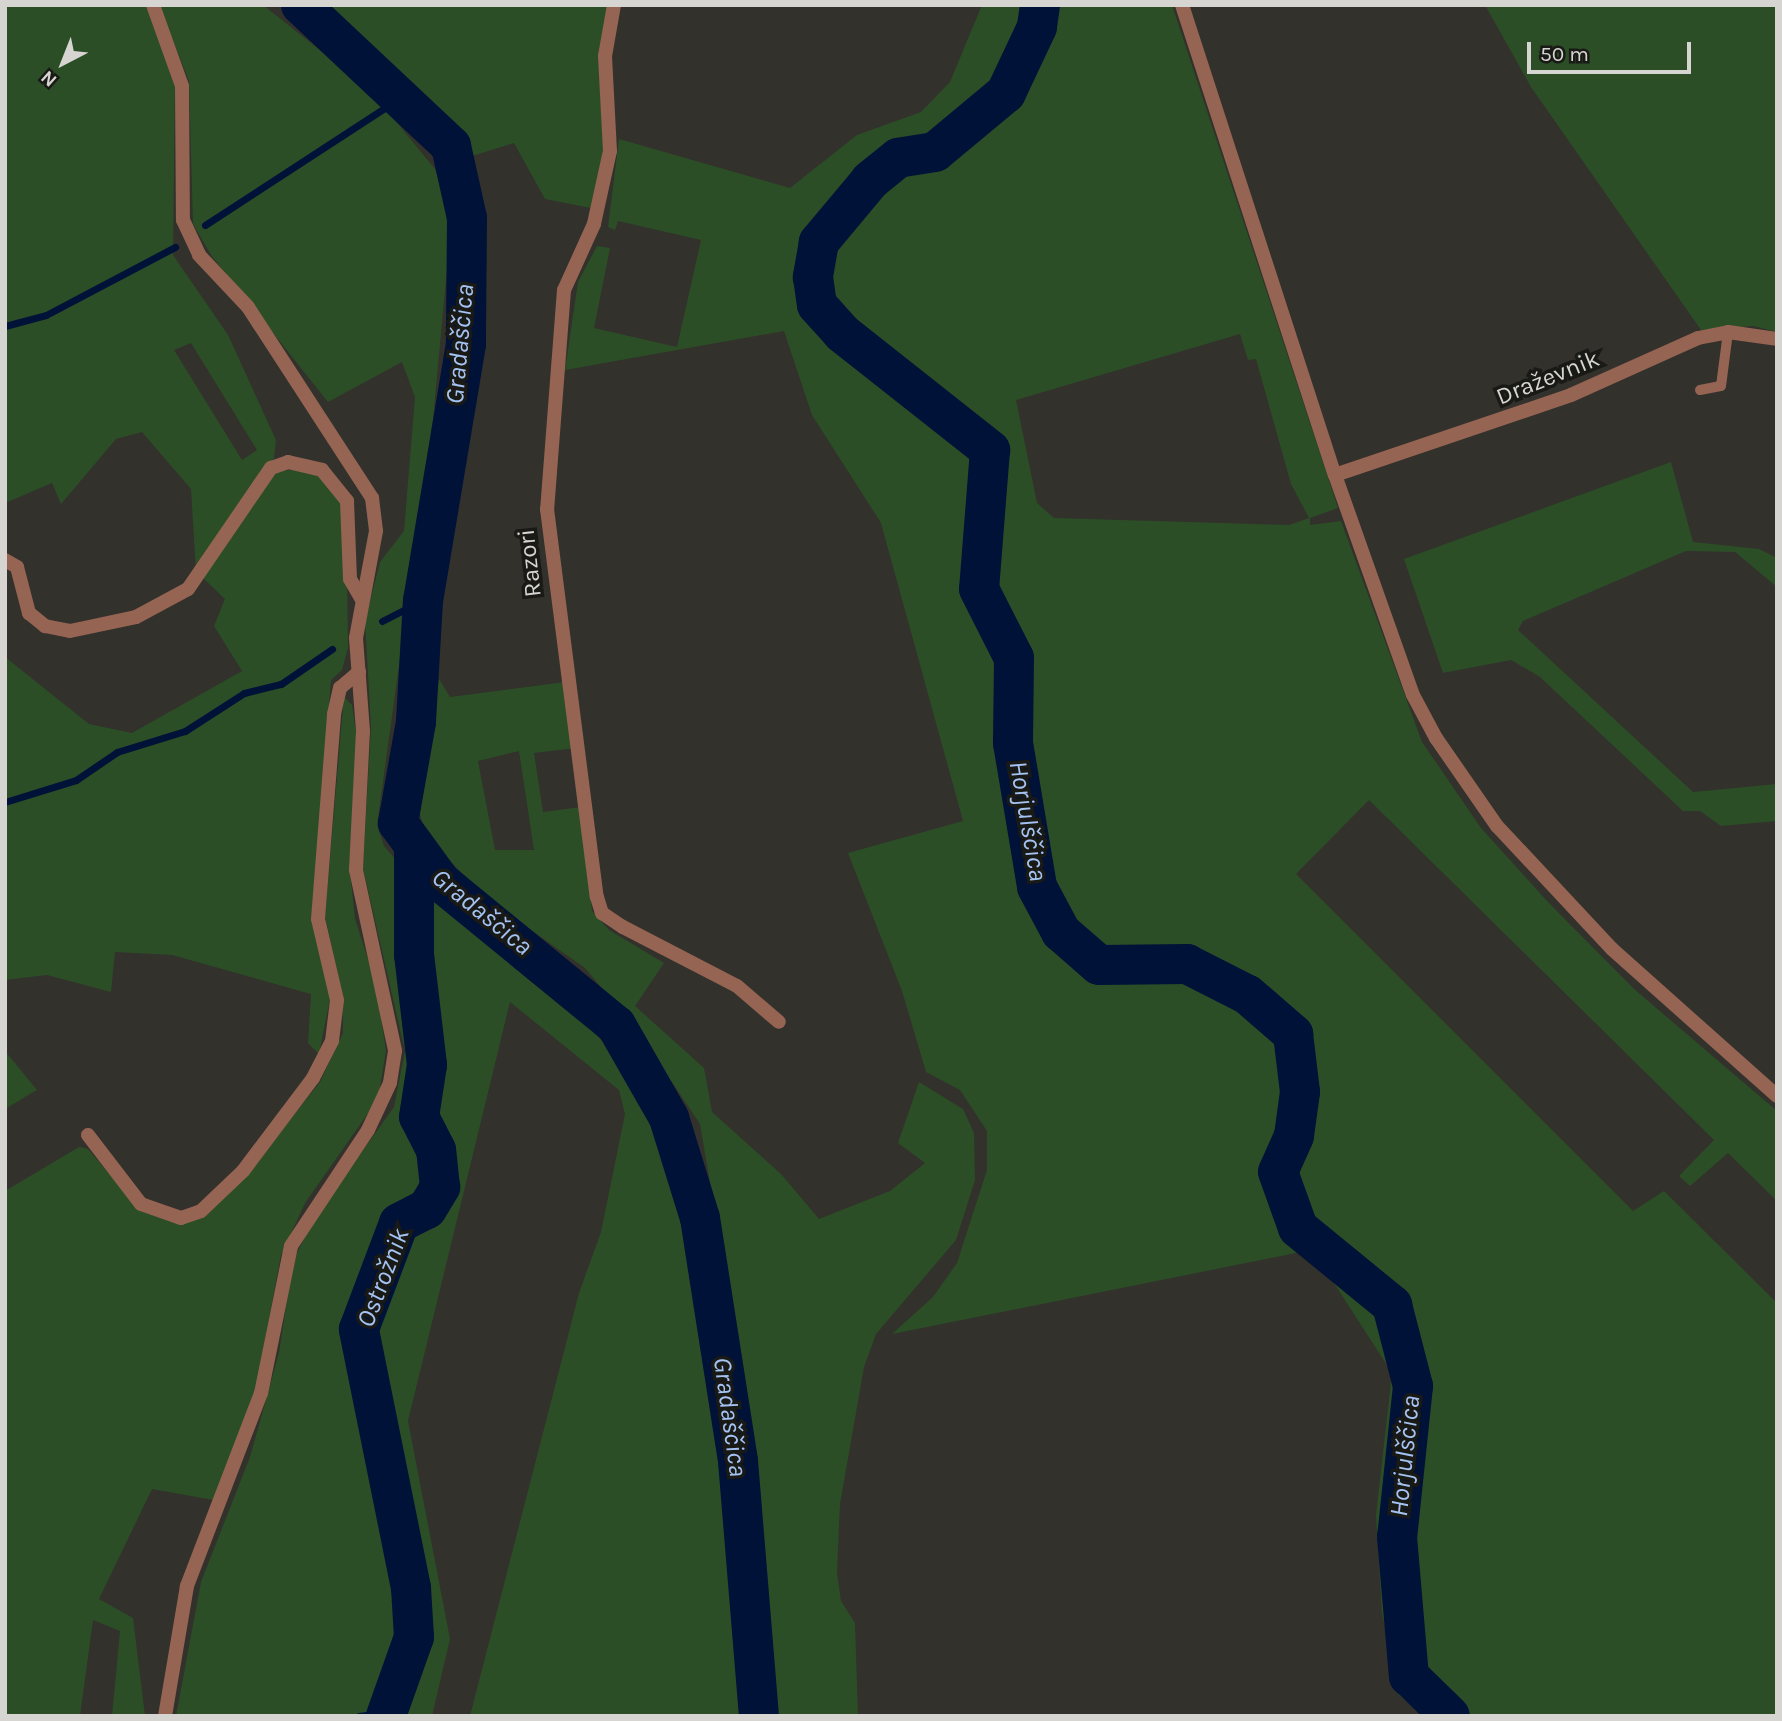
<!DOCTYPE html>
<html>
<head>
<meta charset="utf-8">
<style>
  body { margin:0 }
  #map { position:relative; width:1782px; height:1721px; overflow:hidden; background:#32312c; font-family:Karla,sans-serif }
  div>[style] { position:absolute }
  .green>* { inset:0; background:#2c4e26 }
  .stream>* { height:7px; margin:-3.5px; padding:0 3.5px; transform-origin:3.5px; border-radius:3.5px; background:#001238 }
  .river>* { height:40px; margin:-20px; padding:0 20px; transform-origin:20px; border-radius:20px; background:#001238 }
  .service>* { height:10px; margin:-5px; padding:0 5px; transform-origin:5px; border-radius:5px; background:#966453 }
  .minor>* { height:14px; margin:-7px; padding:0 7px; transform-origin:7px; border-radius:7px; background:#966453 }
  .tertiary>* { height:14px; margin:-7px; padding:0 7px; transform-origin:7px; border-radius:7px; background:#966453 }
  span { translate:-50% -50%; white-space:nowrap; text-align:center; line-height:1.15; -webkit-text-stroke:7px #191916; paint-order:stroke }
  .street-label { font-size:24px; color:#d6d5d2 }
  .water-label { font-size:26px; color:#a4c3f3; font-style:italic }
  .frame { position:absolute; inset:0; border:7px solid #d6d5d2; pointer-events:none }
  .north { position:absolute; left:28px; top:28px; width:70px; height:70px; -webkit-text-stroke:5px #191916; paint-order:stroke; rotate:222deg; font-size:19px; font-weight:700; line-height:28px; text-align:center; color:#d6d5d2 }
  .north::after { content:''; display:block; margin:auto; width:24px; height:32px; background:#d6d5d2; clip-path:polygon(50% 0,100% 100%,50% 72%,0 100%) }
  .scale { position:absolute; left:1527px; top:42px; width:164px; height:32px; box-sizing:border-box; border:4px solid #d6d5d2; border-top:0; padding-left:9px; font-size:21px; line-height:24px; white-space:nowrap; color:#d6d5d2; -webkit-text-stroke:5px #191916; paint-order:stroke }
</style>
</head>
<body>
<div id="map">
  <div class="green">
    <i style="clip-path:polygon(evenodd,5px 5px,146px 5px,175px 87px,173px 255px,228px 335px,276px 440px,274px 458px,196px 571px,191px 489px,142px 432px,116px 439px,61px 504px,52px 483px,5px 503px,5px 5px,191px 343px,257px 450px,242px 460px,174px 350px,191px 343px)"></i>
    <i style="clip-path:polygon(159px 5px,263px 5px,370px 90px,435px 169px,452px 216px,433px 419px,377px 825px,384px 846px,409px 875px,533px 971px,585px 1023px,617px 1057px,655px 1121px,689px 1245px,705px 1359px,730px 1466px,742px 1716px,470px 1716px,579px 1293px,601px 1232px,625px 1114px,619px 1090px,510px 1002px,408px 1421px,450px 1639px,432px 1716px,176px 1716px,201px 1582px,250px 1457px,279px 1353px,293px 1261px,315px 1217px,394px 1107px,405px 1051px,363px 868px,371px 727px,365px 621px,380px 562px,404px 531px,415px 397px,402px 362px,328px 402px,211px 255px,193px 224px,189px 81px)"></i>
    <i style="clip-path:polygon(322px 5px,609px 5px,603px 167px,591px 208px,545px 199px,514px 143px,472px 156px,466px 137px)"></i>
    <i style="clip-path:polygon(evenodd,982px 5px,1172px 5px,1338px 508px,1310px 518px,1310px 525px,1341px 521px,1422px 742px,1481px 828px,1547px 901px,1634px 989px,1777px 1111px,1777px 1201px,1728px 1153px,1690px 1186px,1679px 1176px,1714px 1140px,1369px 800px,1296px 874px,1633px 1211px,1664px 1191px,1777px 1303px,1777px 1716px,1424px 1716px,1399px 1695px,1382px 1613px,1376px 1515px,1392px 1373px,1332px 1280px,1301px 1252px,892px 1334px,933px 1297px,957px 1263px,987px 1170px,987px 1131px,960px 1090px,926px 1072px,902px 991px,848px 853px,963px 821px,881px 523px,812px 415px,784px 331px,565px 370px,578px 282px,597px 246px,610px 248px,594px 328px,677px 347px,701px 240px,618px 221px,615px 230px,608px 227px,619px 139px,790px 188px,857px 135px,921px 112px,950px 82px,982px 5px,1240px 334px,1248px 360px,1256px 359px,1291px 484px,1309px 518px,1289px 525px,1054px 518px,1037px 503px,1016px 400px,1240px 334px)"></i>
    <i style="clip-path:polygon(1485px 5px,1777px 5px,1777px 332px,1753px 326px,1701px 330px,1531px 87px)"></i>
    <i style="clip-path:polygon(1671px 462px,1693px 542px,1759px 549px,1777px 558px,1777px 587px,1735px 552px,1686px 551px,1523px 621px,1518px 630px,1693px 792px,1777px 784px,1777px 821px,1721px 826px,1700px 811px,1683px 811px,1540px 677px,1511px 660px,1443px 673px,1404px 559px)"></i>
    <i style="clip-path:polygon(295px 469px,323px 477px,342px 505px,347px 576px,348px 648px,342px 670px,331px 680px,312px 914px,331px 994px,319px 1054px,308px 1043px,311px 994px,172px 955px,115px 952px,111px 992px,47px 975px,5px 980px,5px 657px,89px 724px,132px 733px,242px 671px,214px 626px,225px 599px,203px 578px,263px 488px,277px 472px)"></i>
    <i style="clip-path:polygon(evenodd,439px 679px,450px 697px,565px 682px,576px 748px,534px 753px,543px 812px,581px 807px,592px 911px,609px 930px,664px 963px,635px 1006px,704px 1068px,712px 1112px,781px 1174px,819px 1219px,890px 1191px,925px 1163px,898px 1143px,919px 1082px,963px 1109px,974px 1133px,975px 1180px,956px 1240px,876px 1334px,864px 1367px,840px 1504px,837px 1573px,841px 1601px,855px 1623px,858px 1716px,775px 1716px,721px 1246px,700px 1124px,637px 1030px,585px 968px,490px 901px,427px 838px,419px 811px,439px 679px,519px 751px,534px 850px,495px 850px,478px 761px,519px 751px)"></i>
    <i style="clip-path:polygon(344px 697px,352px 705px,357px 739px,350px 872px,355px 919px,376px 984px,386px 1051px,378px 1099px,305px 1203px,281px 1255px,257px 1383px,219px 1501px,152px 1489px,99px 1599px,133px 1618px,145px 1716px,112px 1716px,120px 1631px,93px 1620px,80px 1716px,5px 1716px,5px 1191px,79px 1147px,88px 1149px,139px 1209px,181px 1224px,246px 1175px,320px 1082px,343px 1033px,343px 997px,325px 916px)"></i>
    <i style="clip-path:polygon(5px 1051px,37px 1090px,5px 1109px)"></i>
  </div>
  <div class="stream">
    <i style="left:205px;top:225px;width:234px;rotate:-33.1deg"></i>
    <i style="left:5px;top:326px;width:42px;rotate:-15deg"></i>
    <i style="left:46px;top:315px;width:146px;rotate:-27.8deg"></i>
    <i style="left:382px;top:621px;width:46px;rotate:-27.1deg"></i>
    <i style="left:5px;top:802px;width:74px;rotate:-17.2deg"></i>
    <i style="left:76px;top:780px;width:50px;rotate:-34.3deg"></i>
    <i style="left:117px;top:752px;width:71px;rotate:-17.2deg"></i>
    <i style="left:185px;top:731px;width:70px;rotate:-32.8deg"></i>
    <i style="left:244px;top:693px;width:38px;rotate:-14deg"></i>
    <i style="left:281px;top:684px;width:62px;rotate:-34.5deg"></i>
    <i style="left:359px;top:1716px;width:28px;rotate:-8deg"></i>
  </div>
  <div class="river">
    <i style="left:301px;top:5px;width:206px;rotate:43.2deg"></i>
    <i style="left:451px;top:146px;width:74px;rotate:77.5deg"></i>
    <i style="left:467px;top:218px;width:126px;rotate:90.5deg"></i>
    <i style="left:466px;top:344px;width:260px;rotate:99.5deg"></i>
    <i style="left:423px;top:600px;width:122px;rotate:93.3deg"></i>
    <i style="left:416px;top:722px;width:103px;rotate:100.1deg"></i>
    <i style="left:398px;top:823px;width:73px;rotate:53.9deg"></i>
    <i style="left:441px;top:882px;width:226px;rotate:39.3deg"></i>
    <i style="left:616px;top:1025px;width:107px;rotate:60.3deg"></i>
    <i style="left:669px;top:1118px;width:105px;rotate:72.8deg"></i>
    <i style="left:700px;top:1218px;width:246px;rotate:81.1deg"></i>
    <i style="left:738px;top:1461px;width:256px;rotate:85.3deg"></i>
    <i style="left:1040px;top:5px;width:22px;rotate:98deg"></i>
    <i style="left:1037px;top:27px;width:73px;rotate:115.2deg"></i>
    <i style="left:1006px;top:93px;width:92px;rotate:140.3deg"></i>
    <i style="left:935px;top:152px;width:37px;rotate:171deg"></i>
    <i style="left:898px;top:158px;width:36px;rotate:141deg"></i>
    <i style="left:870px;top:181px;width:80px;rotate:129.9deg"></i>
    <i style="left:819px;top:242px;width:36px;rotate:100deg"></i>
    <i style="left:813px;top:277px;width:28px;rotate:82deg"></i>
    <i style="left:817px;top:305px;width:38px;rotate:48deg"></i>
    <i style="left:842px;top:333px;width:189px;rotate:38.3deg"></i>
    <i style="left:990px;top:450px;width:139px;rotate:94.5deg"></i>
    <i style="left:979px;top:589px;width:77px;rotate:63.1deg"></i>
    <i style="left:1014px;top:658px;width:85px;rotate:90.7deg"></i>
    <i style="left:1013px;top:743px;width:146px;rotate:80.5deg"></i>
    <i style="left:1037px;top:887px;width:51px;rotate:61.9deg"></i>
    <i style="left:1061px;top:932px;width:50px;rotate:41deg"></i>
    <i style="left:1099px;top:965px;width:88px;rotate:-0.7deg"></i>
    <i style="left:1187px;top:964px;width:68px;rotate:26.9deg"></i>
    <i style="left:1248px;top:995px;width:60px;rotate:40.9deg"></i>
    <i style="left:1293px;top:1034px;width:58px;rotate:83.1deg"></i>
    <i style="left:1300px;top:1092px;width:44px;rotate:97.8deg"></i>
    <i style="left:1294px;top:1136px;width:39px;rotate:114deg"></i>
    <i style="left:1278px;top:1172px;width:59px;rotate:70.3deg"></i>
    <i style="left:1298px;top:1228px;width:122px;rotate:39.3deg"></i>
    <i style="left:1392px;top:1305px;width:84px;rotate:75.5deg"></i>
    <i style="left:1413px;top:1386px;width:152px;rotate:96deg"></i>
    <i style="left:1397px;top:1537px;width:140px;rotate:85.1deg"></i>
    <i style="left:1409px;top:1676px;width:57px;rotate:44.3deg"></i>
    <i style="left:386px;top:1716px;width:84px;rotate:-70.5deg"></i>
    <i style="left:414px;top:1637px;width:49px;rotate:-93.5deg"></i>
    <i style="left:411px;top:1588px;width:264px;rotate:-101.4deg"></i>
    <i style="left:359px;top:1329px;width:113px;rotate:-69.3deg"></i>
    <i style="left:399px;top:1223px;width:31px;rotate:-27deg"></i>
    <i style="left:427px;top:1209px;width:26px;rotate:-59deg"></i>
    <i style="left:440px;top:1187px;width:37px;rotate:-96deg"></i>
    <i style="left:436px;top:1150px;width:37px;rotate:-117deg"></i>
    <i style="left:419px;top:1117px;width:53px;rotate:-81.3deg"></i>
    <i style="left:427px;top:1065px;width:111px;rotate:-96.7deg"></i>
    <i style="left:414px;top:955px;width:102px;rotate:-90deg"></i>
  </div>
  <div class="service">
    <i style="left:1700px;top:390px;width:21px;rotate:-11deg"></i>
    <i style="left:1721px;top:386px;width:54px;rotate:-82.6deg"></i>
  </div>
  <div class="minor">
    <i style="left:153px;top:5px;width:86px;rotate:70.3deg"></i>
    <i style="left:182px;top:86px;width:134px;rotate:89.6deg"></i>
    <i style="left:183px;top:220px;width:38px;rotate:65deg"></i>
    <i style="left:199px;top:255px;width:71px;rotate:46.7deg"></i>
    <i style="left:248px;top:307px;width:228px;rotate:57deg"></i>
    <i style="left:372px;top:498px;width:33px;rotate:83deg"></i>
    <i style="left:376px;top:531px;width:109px;rotate:100.6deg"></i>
    <i style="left:356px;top:638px;width:93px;rotate:85.7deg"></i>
    <i style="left:363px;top:731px;width:139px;rotate:92.9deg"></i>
    <i style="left:356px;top:870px;width:185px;rotate:77.8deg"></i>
    <i style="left:395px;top:1051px;width:32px;rotate:99deg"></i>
    <i style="left:390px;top:1083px;width:52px;rotate:115.1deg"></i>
    <i style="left:368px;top:1130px;width:139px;rotate:123.6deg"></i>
    <i style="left:291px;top:1246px;width:150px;rotate:101.5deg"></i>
    <i style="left:261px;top:1393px;width:207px;rotate:111deg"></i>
    <i style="left:187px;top:1586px;width:132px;rotate:99.6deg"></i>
    <i style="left:614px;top:5px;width:52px;rotate:100deg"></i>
    <i style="left:605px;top:56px;width:95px;rotate:87deg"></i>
    <i style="left:610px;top:151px;width:75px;rotate:102.4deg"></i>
    <i style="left:594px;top:224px;width:72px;rotate:114.4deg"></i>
    <i style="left:564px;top:290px;width:220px;rotate:94.4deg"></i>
    <i style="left:547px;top:509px;width:391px;rotate:82.7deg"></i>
    <i style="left:597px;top:897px;width:17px;rotate:73deg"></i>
    <i style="left:602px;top:913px;width:25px;rotate:34deg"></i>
    <i style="left:623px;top:927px;width:128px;rotate:27.4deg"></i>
    <i style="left:737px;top:986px;width:55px;rotate:40.6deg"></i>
    <i style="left:1335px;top:475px;width:249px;rotate:-18.7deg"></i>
    <i style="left:1571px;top:395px;width:139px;rotate:-24.2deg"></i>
    <i style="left:1698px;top:338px;width:31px;rotate:-11deg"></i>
    <i style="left:1728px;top:332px;width:49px;rotate:8.1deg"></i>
    <i style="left:5px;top:560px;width:14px;rotate:30deg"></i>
    <i style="left:17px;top:567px;width:48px;rotate:75.4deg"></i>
    <i style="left:29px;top:613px;width:21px;rotate:39deg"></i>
    <i style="left:45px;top:626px;width:25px;rotate:11deg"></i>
    <i style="left:70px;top:631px;width:67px;rotate:-12deg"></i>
    <i style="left:136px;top:617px;width:59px;rotate:-28.3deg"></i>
    <i style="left:188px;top:589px;width:147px;rotate:-55.6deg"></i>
    <i style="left:271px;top:468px;width:18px;rotate:-19deg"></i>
    <i style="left:288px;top:462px;width:35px;rotate:13deg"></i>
    <i style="left:322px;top:470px;width:40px;rotate:51deg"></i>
    <i style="left:347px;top:501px;width:78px;rotate:87.8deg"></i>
    <i style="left:350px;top:579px;width:22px;rotate:60deg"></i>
    <i style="left:88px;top:1135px;width:87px;rotate:52.5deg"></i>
    <i style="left:141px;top:1204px;width:42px;rotate:19.3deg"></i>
    <i style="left:181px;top:1218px;width:21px;rotate:-19deg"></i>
    <i style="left:201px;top:1211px;width:58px;rotate:-43.6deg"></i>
    <i style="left:243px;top:1171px;width:116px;rotate:-53deg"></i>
    <i style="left:313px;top:1078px;width:42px;rotate:-62.8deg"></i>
    <i style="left:332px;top:1041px;width:41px;rotate:-83deg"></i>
    <i style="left:337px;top:1000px;width:83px;rotate:-103.2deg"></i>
    <i style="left:318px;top:919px;width:206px;rotate:-85.5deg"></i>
    <i style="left:334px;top:714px;width:27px;rotate:-77deg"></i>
    <i style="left:340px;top:688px;width:25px;rotate:-40deg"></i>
  </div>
  <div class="tertiary">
    <i style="left:1182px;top:5px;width:494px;rotate:72deg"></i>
    <i style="left:1335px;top:475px;width:233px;rotate:70.5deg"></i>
    <i style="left:1413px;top:695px;width:49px;rotate:61.9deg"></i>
    <i style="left:1436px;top:738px;width:107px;rotate:55.3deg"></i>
    <i style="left:1497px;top:826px;width:168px;rotate:46.9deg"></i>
    <i style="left:1612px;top:949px;width:221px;rotate:41.7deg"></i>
  </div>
  <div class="street-label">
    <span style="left:1548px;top:378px;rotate:-22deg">Draževnik</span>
    <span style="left:530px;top:563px;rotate:-96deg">Razori</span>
  </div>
  <div class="water-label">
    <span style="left:460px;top:344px;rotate:-85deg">Gradaščica</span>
    <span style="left:1028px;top:821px;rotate:80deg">Horjulščica</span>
    <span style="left:482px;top:912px;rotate:39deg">Gradaščica</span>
    <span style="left:383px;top:1278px;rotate:-69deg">Ostrožnik</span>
    <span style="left:730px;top:1417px;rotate:82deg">Gradaščica</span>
    <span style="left:1405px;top:1456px;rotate:-84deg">Horjulščica</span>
  </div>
  <div class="frame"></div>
  <div class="north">N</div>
  <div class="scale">50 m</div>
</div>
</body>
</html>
